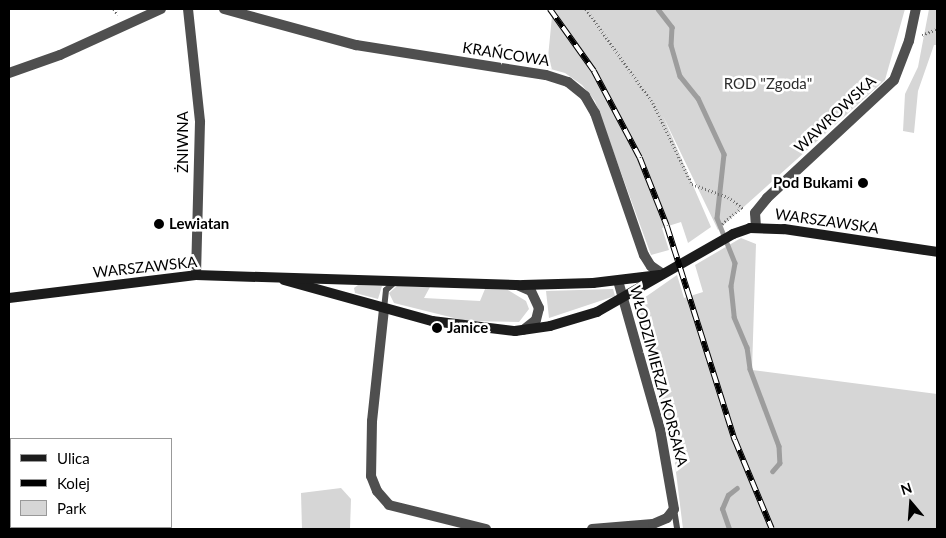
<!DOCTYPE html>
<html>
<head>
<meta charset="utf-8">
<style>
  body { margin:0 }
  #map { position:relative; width:946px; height:538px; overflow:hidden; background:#fff; font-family:Lato,sans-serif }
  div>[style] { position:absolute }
  .green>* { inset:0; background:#d6d6d6 }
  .stream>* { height:4.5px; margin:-2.25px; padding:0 2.25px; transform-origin:2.25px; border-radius:2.25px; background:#9d9d9d }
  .path>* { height:2.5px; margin-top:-1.25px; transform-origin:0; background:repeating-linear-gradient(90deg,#717171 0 1px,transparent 0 3.5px) }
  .lane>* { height:6px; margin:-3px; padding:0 3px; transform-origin:3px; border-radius:3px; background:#4f4f4f }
  .street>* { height:10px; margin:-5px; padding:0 5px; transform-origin:5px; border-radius:5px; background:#4f4f4f }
  .secondary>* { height:10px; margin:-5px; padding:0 5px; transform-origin:5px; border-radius:5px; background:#1c1c1c }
  .rail>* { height:5.5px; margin-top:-2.75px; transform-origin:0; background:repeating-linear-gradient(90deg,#fff 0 11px,#000 0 22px); box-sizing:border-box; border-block:1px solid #000 }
  .dots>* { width:14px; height:14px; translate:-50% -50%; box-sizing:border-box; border:2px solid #fff; border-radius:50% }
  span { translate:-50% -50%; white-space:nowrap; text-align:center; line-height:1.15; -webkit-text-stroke:5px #fff; paint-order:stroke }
  .street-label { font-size:15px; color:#000 }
  .park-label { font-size:15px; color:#2d2d2d }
  .poi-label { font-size:15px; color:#000; font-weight:700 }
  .right { translate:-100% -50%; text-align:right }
  .left { translate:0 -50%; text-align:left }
  .frame { position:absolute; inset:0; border:10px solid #000; pointer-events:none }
  .legend { position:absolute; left:10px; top:438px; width:162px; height:90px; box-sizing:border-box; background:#fff; border:1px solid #999; margin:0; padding:6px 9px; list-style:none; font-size:15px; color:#000 }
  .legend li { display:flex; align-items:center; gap:10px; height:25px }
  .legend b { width:25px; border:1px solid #999 }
  .north { position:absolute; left:886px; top:478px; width:50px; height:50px; -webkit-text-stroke:4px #fff; paint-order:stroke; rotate:342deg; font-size:14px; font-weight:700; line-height:20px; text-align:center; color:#000 }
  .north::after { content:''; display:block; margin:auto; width:18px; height:22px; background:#000; clip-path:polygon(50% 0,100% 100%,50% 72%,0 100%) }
</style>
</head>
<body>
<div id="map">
  <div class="green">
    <i style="clip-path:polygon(546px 9px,905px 9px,885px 80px,718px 230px,663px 116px,711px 227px,688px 243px,681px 222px,662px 228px,669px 250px,651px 255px,595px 101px,582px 85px,565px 73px,547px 68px,552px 16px)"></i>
    <i style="clip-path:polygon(929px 9px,937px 9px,937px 45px,934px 45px,918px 91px,914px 133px,903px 131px,905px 94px,918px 67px)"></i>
    <i style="clip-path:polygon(741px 238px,756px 244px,752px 370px,937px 394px,937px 529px,683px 529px,672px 440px,634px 305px,677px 275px,684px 298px,703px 292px,695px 265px)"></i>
    <i style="clip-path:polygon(358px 285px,382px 286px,378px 299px,355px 293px,354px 288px)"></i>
    <i style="clip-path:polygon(397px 286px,430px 287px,424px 298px,480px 301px,485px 289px,508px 290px,526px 301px,529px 309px,519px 322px,466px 321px,394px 303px,389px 293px)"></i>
    <i style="clip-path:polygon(613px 289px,615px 296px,549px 318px,546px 291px)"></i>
    <i style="clip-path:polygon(341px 488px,351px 499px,350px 529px,302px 529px,301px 493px)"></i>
  </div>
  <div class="stream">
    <i style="left:658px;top:9px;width:23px;rotate:52deg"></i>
    <i style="left:672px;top:27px;width:18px;rotate:93deg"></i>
    <i style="left:671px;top:45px;width:32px;rotate:74deg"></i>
    <i style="left:680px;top:76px;width:28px;rotate:51deg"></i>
    <i style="left:698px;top:98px;width:62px;rotate:65.1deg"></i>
    <i style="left:724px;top:154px;width:64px;rotate:96.2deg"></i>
    <i style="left:717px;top:218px;width:48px;rotate:68.2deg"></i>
    <i style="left:735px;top:263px;width:23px;rotate:100deg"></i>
    <i style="left:731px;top:286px;width:31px;rotate:84deg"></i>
    <i style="left:734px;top:317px;width:33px;rotate:67deg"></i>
    <i style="left:747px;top:347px;width:22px;rotate:82deg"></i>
    <i style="left:750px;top:369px;width:82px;rotate:69.4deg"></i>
    <i style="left:779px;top:446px;width:17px;rotate:87deg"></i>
    <i style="left:780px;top:463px;width:11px;rotate:131deg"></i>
    <i style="left:729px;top:529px;width:21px;rotate:-109deg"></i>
    <i style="left:722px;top:509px;width:15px;rotate:-67deg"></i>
    <i style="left:728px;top:495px;width:11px;rotate:-38deg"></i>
  </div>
  <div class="path">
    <i style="left:114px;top:9px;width:7px;rotate:56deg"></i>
    <i style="left:586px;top:9px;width:115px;rotate:54.5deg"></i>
    <i style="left:653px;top:103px;width:90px;rotate:64.3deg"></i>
    <i style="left:692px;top:184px;width:38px;rotate:20deg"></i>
    <i style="left:728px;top:197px;width:20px;rotate:37deg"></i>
    <i style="left:922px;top:35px;width:16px;rotate:-22deg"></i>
    <i style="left:722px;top:224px;width:23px;rotate:-40deg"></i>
  </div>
  <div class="lane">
    <i style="left:384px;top:309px;width:19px;rotate:-84deg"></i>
    <i style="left:386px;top:290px;width:12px;rotate:-42deg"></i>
    <i style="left:674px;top:509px;width:20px;rotate:81deg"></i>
  </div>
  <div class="street">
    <i style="left:188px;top:9px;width:114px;rotate:83.9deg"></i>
    <i style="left:200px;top:122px;width:153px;rotate:91.5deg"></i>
    <i style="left:224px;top:9px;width:137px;rotate:15.3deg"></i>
    <i style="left:356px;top:45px;width:192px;rotate:9deg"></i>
    <i style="left:546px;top:75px;width:23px;rotate:18deg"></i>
    <i style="left:568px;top:82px;width:22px;rotate:39deg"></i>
    <i style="left:585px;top:96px;width:20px;rotate:60deg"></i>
    <i style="left:595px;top:113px;width:150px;rotate:71deg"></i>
    <i style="left:644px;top:255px;width:13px;rotate:58deg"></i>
    <i style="left:651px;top:266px;width:14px;rotate:34deg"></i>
    <i style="left:9px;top:73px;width:54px;rotate:-19.4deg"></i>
    <i style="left:60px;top:55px;width:111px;rotate:-24.5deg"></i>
    <i style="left:756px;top:227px;width:14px;rotate:-94deg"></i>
    <i style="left:755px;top:213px;width:19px;rotate:-51deg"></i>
    <i style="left:767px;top:198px;width:173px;rotate:-42.9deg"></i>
    <i style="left:894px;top:80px;width:42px;rotate:-69deg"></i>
    <i style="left:909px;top:41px;width:33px;rotate:-78deg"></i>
    <i style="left:517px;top:285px;width:15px;rotate:23deg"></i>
    <i style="left:531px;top:291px;width:19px;rotate:65deg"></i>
    <i style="left:539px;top:308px;width:12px;rotate:104deg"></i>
    <i style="left:536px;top:320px;width:16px;rotate:142deg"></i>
    <i style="left:384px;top:309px;width:113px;rotate:96.1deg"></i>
    <i style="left:372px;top:421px;width:55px;rotate:91deg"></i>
    <i style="left:371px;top:476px;width:16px;rotate:68deg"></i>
    <i style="left:377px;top:491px;width:18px;rotate:49deg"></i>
    <i style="left:389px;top:505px;width:100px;rotate:13.9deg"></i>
    <i style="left:592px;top:529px;width:61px;rotate:-4.7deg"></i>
    <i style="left:653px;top:524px;width:15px;rotate:-23deg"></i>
    <i style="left:667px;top:518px;width:11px;rotate:-52deg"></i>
    <i style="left:674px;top:509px;width:81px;rotate:-99.9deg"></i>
    <i style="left:660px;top:429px;width:154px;rotate:-105.8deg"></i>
  </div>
  <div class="secondary">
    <i style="left:284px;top:280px;width:154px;rotate:15.5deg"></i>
    <i style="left:432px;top:321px;width:84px;rotate:6.9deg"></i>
    <i style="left:515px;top:331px;width:35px;rotate:-8deg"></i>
    <i style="left:550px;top:326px;width:49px;rotate:-16.6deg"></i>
    <i style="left:597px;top:312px;width:157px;rotate:-29.8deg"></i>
    <i style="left:733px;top:234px;width:18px;rotate:-19deg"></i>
    <i style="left:750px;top:228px;width:34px;rotate:2deg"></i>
    <i style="left:784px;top:229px;width:155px;rotate:8.5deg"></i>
    <i style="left:9px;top:298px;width:188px;rotate:-7deg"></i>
    <i style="left:196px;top:275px;width:327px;rotate:1.8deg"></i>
    <i style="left:523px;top:285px;width:70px;rotate:-1.6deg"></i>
    <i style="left:593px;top:283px;width:67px;rotate:-6.8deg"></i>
  </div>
  <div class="rail">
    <i style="left:550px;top:9px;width:76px;rotate:54.6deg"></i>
    <i style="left:594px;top:71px;width:98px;rotate:62.1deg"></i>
    <i style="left:640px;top:158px;width:73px;rotate:68.3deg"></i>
    <i style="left:667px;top:226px;width:225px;rotate:72.4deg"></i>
    <i style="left:735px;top:440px;width:96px;rotate:67.4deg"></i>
  </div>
  <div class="dots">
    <i style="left:863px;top:183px;background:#000"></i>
    <i style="left:159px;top:224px;background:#000"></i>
    <i style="left:437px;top:328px;background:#000"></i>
  </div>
  <div class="street-label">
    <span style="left:506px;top:54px;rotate:9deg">KRAŃCOWA</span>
    <span style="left:835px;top:114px;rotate:-43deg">WAWROWSKA</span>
    <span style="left:183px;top:142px;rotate:-90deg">ŻNIWNA</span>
    <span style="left:827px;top:221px;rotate:8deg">WARSZAWSKA</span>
    <span style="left:145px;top:267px;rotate:-6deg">WARSZAWSKA</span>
    <span style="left:659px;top:376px;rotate:75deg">WŁODZIMIERZA KORSAKA</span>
  </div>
  <div class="park-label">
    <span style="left:768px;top:84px">ROD "Zgoda"</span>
  </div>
  <div class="poi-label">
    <span class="right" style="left:853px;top:183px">Pod Bukami</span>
    <span class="left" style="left:169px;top:224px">Lewiatan</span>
    <span class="left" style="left:447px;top:328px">Janice</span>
  </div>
  <div class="frame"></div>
  <ul class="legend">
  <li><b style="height:6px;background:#1c1c1c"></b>Ulica</li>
  <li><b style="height:6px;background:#000"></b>Kolej</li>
  <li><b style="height:14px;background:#d6d6d6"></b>Park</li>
  </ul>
  <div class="north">N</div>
</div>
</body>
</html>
